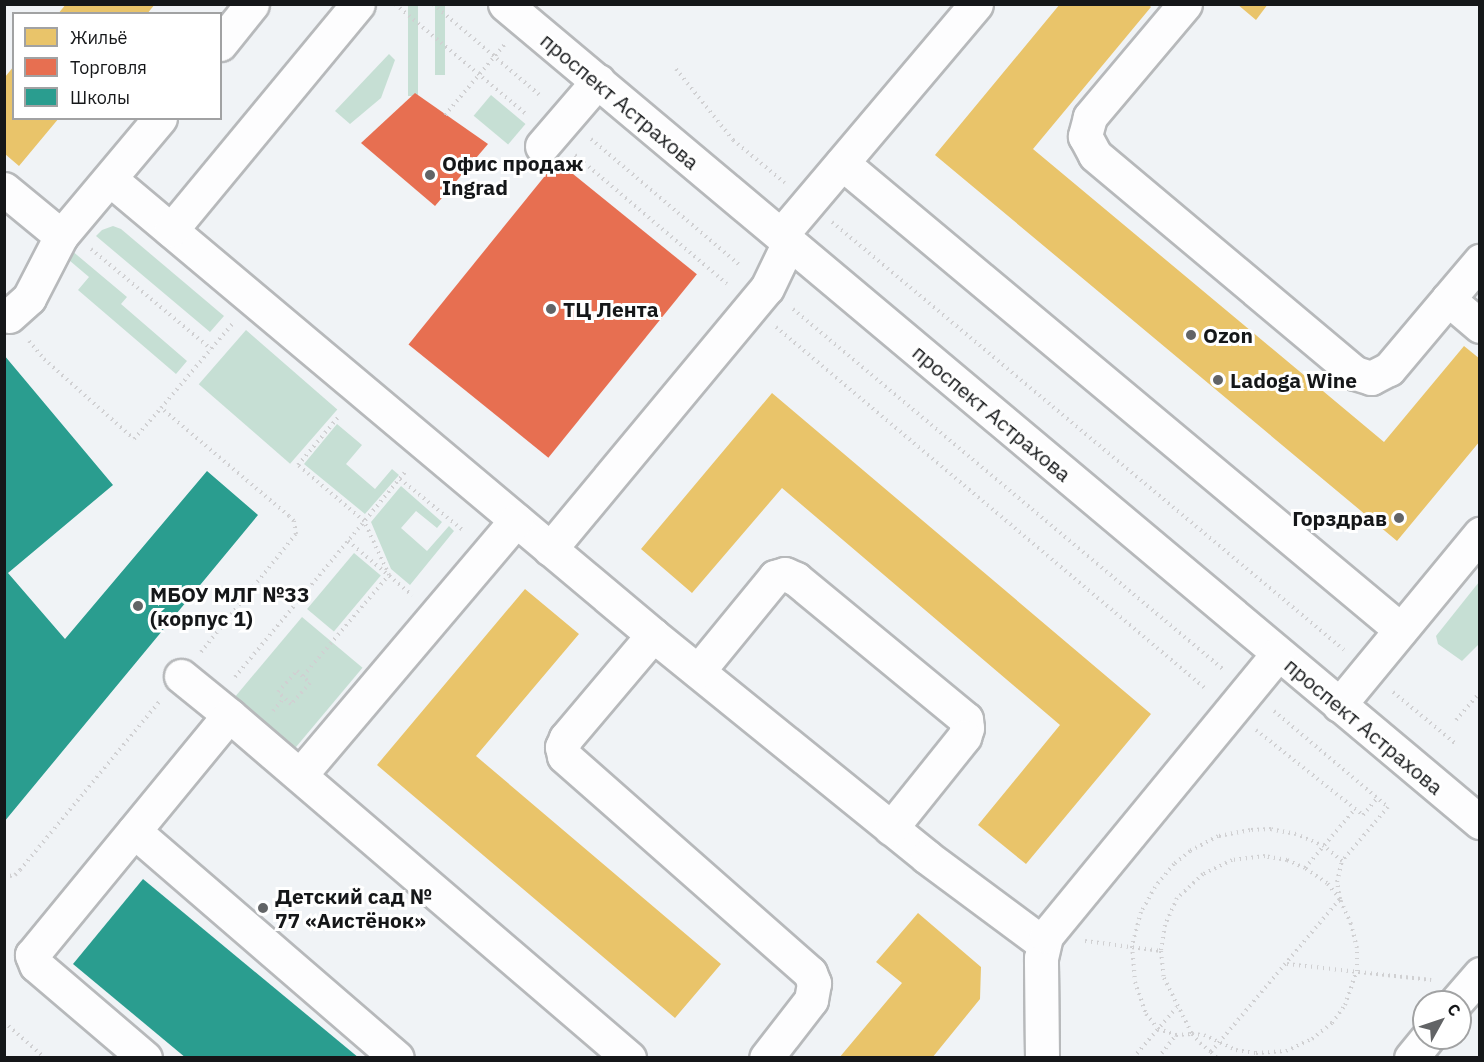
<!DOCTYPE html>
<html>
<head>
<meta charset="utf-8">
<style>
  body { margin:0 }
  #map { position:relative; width:1484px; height:1062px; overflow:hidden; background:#f0f3f6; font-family:"IBM Plex Sans",sans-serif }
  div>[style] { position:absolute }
  .green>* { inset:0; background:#c6dfd4; transform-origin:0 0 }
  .homes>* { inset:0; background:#e9c46a }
  .shops>* { inset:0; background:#e76f51; transform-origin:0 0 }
  .schools>* { inset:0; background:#2a9d8f }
  .path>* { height:4px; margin-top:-2px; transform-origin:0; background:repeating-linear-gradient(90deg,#d0d0d2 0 1.5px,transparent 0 6px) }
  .roads { filter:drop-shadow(2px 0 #b7b9bb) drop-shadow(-2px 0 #b7b9bb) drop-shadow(0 2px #b7b9bb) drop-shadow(0 -2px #b7b9bb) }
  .minor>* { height:33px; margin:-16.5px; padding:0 16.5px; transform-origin:16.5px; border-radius:16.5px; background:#fdfdfe }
  .dots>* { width:16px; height:16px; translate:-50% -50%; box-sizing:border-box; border:3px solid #fff; border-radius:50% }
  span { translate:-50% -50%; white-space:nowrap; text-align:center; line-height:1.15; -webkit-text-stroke:6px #fff; paint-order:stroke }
  .street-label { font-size:21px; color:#151719 }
  .poi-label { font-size:21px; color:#151719; font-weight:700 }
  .left { translate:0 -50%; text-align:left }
  .right { translate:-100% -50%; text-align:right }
  .frame { position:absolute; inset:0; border:6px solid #151719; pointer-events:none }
  .legend { position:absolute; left:12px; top:12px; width:210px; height:108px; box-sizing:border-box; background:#fff; border:2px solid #a1a2a3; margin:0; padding:8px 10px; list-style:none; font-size:18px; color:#151719 }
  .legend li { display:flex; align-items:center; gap:12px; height:30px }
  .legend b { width:30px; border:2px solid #a1a2a3 }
  .north { position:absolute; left:1412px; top:990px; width:60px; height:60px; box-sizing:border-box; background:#fff; border:2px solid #a1a2a3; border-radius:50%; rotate:50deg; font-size:16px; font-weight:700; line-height:24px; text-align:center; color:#151719 }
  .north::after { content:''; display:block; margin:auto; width:21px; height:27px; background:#626466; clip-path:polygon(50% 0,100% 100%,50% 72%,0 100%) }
</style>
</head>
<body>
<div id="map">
  <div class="green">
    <i style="left:408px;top:5px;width:10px;height:91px"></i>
    <i style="left:435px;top:5px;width:10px;height:70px"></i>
    <i style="clip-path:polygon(389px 54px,395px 60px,381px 98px,350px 124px,335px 111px)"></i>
    <i style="left:491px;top:95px;width:45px;height:27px;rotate:40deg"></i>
    <i style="clip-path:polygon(113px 226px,121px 229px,224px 316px,210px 332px,96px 236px,102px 230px)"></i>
    <i style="clip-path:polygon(71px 250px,127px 297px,121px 304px,187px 361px,176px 374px,78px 290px,89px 277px,63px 255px)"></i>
    <i style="left:246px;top:330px;width:121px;height:72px;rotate:41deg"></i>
    <i style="clip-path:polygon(337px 424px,362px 445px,346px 464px,375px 489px,392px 469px,399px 475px,365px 514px,304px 464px)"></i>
    <i style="clip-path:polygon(401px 486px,442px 522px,437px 528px,416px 511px,401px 528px,427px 551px,449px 526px,454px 531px,410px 585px,391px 569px,371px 522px)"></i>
    <i style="left:354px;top:553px;width:35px;height:73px;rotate:40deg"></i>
    <i style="clip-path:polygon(1479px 582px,1479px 644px,1462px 661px,1438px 644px,1436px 636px)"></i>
    <i style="left:302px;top:617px;width:79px;height:108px;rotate:40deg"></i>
  </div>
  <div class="homes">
    <i style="clip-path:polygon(66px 4px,155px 4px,147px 14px,58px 14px)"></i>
    <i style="clip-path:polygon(1060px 4px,1148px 4px,1151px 7px,1033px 149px,1384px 442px,1464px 346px,1480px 359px,1480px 441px,1397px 541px,935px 155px)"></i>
    <i style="clip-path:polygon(1237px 4px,1268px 4px,1256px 20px)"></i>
    <i style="clip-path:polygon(14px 66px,14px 118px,59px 118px,19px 166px,5px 154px,5px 77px)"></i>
    <i style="clip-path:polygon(772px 393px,1151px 714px,1026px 864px,978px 825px,1060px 725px,782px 488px,692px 593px,641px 549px)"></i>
    <i style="clip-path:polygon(525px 589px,579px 634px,476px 756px,721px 964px,675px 1018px,377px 765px)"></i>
    <i style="clip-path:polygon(918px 913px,981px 967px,980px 999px,932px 1058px,839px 1058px,902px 983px,876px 962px)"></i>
  </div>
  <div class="shops">
    <i style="clip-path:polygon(415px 93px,488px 144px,435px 206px,361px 143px)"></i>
    <i style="left:557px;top:161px;width:180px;height:236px;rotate:39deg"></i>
  </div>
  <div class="schools">
    <i style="clip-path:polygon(4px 355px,113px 485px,8px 573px,65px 639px,207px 471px,258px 515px,4px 822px)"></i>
    <i style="clip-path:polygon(143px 879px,359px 1058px,186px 1058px,73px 964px)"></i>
  </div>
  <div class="path">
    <i style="left:395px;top:4px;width:171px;rotate:40deg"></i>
    <i style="left:433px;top:4px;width:143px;rotate:40.5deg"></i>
    <i style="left:676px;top:69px;width:91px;rotate:51.2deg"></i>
    <i style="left:733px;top:140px;width:67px;rotate:39.6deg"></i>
    <i style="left:445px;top:115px;width:93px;rotate:-49.8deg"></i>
    <i style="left:591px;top:139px;width:197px;rotate:40.3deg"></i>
    <i style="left:575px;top:155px;width:199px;rotate:40.3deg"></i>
    <i style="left:832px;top:222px;width:667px;rotate:39.89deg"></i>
    <i style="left:91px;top:249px;width:156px;rotate:39.8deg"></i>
    <i style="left:793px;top:309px;width:562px;rotate:39.95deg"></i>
    <i style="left:776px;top:327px;width:562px;rotate:40.09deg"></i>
    <i style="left:29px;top:341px;width:23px;rotate:50deg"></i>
    <i style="left:44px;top:359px;width:120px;rotate:41.6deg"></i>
    <i style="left:134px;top:439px;width:41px;rotate:-48.9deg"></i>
    <i style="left:400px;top:479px;width:82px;rotate:39.1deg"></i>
    <i style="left:348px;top:541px;width:84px;rotate:40.2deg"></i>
    <i style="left:201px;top:652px;width:151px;rotate:-51.2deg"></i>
    <i style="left:296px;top:534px;width:13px;rotate:-99deg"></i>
    <i style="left:294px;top:521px;width:7px;rotate:-135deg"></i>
    <i style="left:289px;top:516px;width:167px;rotate:-139.8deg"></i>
    <i style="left:161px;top:408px;width:111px;rotate:-49.7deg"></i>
    <i style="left:297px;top:671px;width:18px;rotate:43deg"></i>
    <i style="left:310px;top:683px;width:28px;rotate:132deg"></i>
    <i style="left:291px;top:704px;width:18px;rotate:-137deg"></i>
    <i style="left:278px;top:692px;width:28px;rotate:-48deg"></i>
    <i style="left:303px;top:676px;width:133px;rotate:-49.6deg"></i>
    <i style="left:389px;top:575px;width:60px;rotate:-114.8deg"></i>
    <i style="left:364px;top:521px;width:87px;rotate:-139.7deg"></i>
    <i style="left:298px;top:465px;width:65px;rotate:-50deg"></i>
    <i style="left:235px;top:677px;width:268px;rotate:-50.3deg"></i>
    <i style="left:1393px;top:692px;width:83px;rotate:39.6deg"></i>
    <i style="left:273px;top:711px;width:17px;rotate:-50deg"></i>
    <i style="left:1274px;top:711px;width:149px;rotate:40.1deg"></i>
    <i style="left:1388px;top:807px;width:71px;rotate:130.4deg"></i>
    <i style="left:1456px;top:720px;width:37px;rotate:-49deg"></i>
    <i style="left:1256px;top:730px;width:137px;rotate:38.5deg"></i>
    <i style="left:1363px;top:815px;width:23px;rotate:-50deg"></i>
    <i style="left:1305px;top:868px;width:77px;rotate:-49.7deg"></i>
    <i style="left:4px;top:877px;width:11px;rotate:-10deg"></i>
    <i style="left:15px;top:875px;width:7px;rotate:-45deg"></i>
    <i style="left:20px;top:870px;width:218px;rotate:-50.4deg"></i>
    <i style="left:1085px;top:941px;width:77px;rotate:7.5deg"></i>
    <i style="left:1287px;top:964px;width:145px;rotate:6.3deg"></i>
    <i style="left:4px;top:1022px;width:55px;rotate:41.3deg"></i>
    <i style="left:1211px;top:1052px;width:200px;rotate:-49.9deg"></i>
    <i style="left:1340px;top:899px;width:21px;rotate:-129deg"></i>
    <i style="left:1327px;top:883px;width:27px;rotate:-146deg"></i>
    <i style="left:1305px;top:868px;width:20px;rotate:-156deg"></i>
    <i style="left:1287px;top:860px;width:22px;rotate:-170deg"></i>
    <i style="left:1265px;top:856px;width:33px;rotate:173deg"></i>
    <i style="left:1232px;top:860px;width:32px;rotate:154deg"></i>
    <i style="left:1203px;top:874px;width:35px;rotate:137deg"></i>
    <i style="left:1177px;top:898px;width:30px;rotate:114deg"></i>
    <i style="left:1165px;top:925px;width:26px;rotate:99deg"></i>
    <i style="left:1161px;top:951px;width:27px;rotate:84deg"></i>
    <i style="left:1164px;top:978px;width:63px;rotate:63.4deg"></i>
    <i style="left:1192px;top:1034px;width:12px;rotate:48deg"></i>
    <i style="left:1200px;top:1043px;width:14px;rotate:39deg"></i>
    <i style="left:1211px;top:1052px;width:8px;rotate:45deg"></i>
    <i style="left:1133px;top:1058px;width:67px;rotate:-49.2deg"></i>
    <i style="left:1158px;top:1058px;width:29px;rotate:-52deg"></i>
    <i style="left:1176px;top:1035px;width:16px;rotate:-4deg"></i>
    <i style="left:1192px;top:1034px;width:12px;rotate:5deg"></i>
    <i style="left:1204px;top:1035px;width:35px;rotate:25deg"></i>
    <i style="left:1236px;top:1050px;width:20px;rotate:9deg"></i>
    <i style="left:1256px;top:1053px;width:30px;rotate:-4deg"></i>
    <i style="left:1286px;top:1051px;width:29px;rotate:-25deg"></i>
    <i style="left:1312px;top:1039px;width:26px;rotate:-39deg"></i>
    <i style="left:1332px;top:1023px;width:22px;rotate:-54deg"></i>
    <i style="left:1345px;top:1005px;width:36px;rotate:-71deg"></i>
    <i style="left:1357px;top:971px;width:23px;rotate:-90deg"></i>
    <i style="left:1357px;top:948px;width:25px;rotate:-104deg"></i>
    <i style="left:1351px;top:924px;width:27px;rotate:-114deg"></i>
    <i style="left:1340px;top:899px;width:17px;rotate:-100deg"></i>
    <i style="left:1337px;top:882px;width:22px;rotate:-77deg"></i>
    <i style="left:1342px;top:861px;width:23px;rotate:-140deg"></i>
    <i style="left:1324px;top:846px;width:30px;rotate:-157deg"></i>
    <i style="left:1296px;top:834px;width:25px;rotate:-169deg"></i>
    <i style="left:1271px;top:829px;width:21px;rotate:177deg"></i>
    <i style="left:1250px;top:830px;width:33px;rotate:169deg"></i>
    <i style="left:1218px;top:836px;width:32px;rotate:152deg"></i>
    <i style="left:1190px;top:851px;width:21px;rotate:141deg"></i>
    <i style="left:1174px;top:864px;width:30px;rotate:130deg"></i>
    <i style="left:1155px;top:887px;width:29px;rotate:119deg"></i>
    <i style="left:1141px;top:912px;width:35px;rotate:105deg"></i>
    <i style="left:1132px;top:946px;width:36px;rotate:85deg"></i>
    <i style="left:1135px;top:982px;width:34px;rotate:71deg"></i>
    <i style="left:1146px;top:1014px;width:19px;rotate:51deg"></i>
    <i style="left:1158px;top:1029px;width:19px;rotate:18deg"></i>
  </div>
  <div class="roads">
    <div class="minor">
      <i style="left:505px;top:4px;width:1273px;rotate:40deg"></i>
      <i style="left:1185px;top:4px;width:148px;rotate:130.1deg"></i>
      <i style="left:1090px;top:117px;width:20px;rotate:105deg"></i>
      <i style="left:1085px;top:136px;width:21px;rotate:62deg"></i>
      <i style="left:1095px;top:155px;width:339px;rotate:40deg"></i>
      <i style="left:1355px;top:373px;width:17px;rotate:17deg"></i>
      <i style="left:1371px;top:378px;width:20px;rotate:-27deg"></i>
      <i style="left:1389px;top:369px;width:92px;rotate:-49.9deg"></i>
      <i style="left:1448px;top:299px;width:42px;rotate:40.2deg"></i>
      <i style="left:220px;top:44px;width:51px;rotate:-51.3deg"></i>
      <i style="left:542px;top:146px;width:86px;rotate:-49.3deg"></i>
      <i style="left:842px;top:163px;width:728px;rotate:39.88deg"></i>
      <i style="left:110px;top:179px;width:709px;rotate:40.02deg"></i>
      <i style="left:653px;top:635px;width:135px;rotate:130.2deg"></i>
      <i style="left:566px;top:738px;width:10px;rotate:114deg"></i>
      <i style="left:562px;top:747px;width:9px;rotate:77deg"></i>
      <i style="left:564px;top:756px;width:328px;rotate:41.4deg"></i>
      <i style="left:810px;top:973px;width:11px;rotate:68deg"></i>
      <i style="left:814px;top:983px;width:17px;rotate:100deg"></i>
      <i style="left:811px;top:1000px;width:73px;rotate:127.8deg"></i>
      <i style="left:4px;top:189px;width:74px;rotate:39.5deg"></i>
      <i style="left:61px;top:236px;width:154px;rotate:-50deg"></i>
      <i style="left:171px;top:230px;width:293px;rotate:-50.4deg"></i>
      <i style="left:781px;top:235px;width:302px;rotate:-49.8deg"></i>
      <i style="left:1448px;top:299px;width:50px;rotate:-49.9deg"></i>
      <i style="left:9px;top:316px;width:27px;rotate:-42deg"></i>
      <i style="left:29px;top:298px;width:70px;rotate:-62.7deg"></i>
      <i style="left:550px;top:549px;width:339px;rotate:-50.3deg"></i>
      <i style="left:767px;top:288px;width:51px;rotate:-64.4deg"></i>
      <i style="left:653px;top:635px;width:353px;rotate:39deg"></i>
      <i style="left:927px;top:857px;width:144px;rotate:36.6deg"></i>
      <i style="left:698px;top:671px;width:122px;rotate:-50.7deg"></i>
      <i style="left:775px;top:577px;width:10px;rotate:-17deg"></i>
      <i style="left:785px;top:574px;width:12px;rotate:24deg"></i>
      <i style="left:796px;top:579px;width:220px;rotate:39.5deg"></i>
      <i style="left:966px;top:719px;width:9px;rotate:84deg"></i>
      <i style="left:967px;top:728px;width:9px;rotate:108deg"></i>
      <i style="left:964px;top:737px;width:117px;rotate:128.7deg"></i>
      <i style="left:181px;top:676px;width:62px;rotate:39.1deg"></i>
      <i style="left:1339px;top:705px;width:222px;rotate:-50.5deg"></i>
      <i style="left:300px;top:775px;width:334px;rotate:-49.7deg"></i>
      <i style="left:134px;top:831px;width:347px;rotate:40.8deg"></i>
      <i style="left:1456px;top:1002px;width:37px;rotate:-49deg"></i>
      <i style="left:145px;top:1058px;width:143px;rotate:-139.5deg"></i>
      <i style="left:36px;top:965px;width:11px;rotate:-112deg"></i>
      <i style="left:32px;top:955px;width:310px;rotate:-50.6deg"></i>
      <i style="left:229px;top:715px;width:527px;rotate:40.61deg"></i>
      <i style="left:1042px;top:1058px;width:100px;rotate:-90.6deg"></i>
      <i style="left:1041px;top:958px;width:23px;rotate:-77deg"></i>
      <i style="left:1046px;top:936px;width:365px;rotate:-50.6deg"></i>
      <i style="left:1411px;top:1058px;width:26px;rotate:-51deg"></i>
    </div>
  </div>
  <div class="dots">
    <i style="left:430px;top:175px;background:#626466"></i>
    <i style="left:551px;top:309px;background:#626466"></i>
    <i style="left:1191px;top:335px;background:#626466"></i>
    <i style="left:1218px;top:380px;background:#626466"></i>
    <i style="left:1399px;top:518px;background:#626466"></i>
    <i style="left:138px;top:606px;background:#626466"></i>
    <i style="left:263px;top:908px;background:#626466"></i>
  </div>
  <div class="street-label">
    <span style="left:620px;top:101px;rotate:40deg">проспект Астрахова</span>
    <span style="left:992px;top:413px;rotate:40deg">проспект Астрахова</span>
    <span style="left:1364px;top:726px;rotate:40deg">проспект Астрахова</span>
  </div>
  <div class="poi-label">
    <span class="left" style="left:442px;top:175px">Офис продаж<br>Ingrad</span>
    <span class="left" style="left:563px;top:309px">ТЦ Лента</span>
    <span class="left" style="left:1203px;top:335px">Ozon</span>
    <span class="left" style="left:1230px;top:380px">Ladoga Wine</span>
    <span class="right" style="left:1387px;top:518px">Горздрав</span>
    <span class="left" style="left:150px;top:606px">МБОУ МЛГ №33<br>(корпус 1)</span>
    <span class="left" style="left:275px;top:908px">Детский сад №<br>77 «Аистёнок»</span>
  </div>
  <div class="frame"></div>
  <ul class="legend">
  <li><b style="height:16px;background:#e9c46a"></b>Жильё</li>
  <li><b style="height:16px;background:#e76f51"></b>Торговля</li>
  <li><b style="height:16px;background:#2a9d8f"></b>Школы</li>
  </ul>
  <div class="north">С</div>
</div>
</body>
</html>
